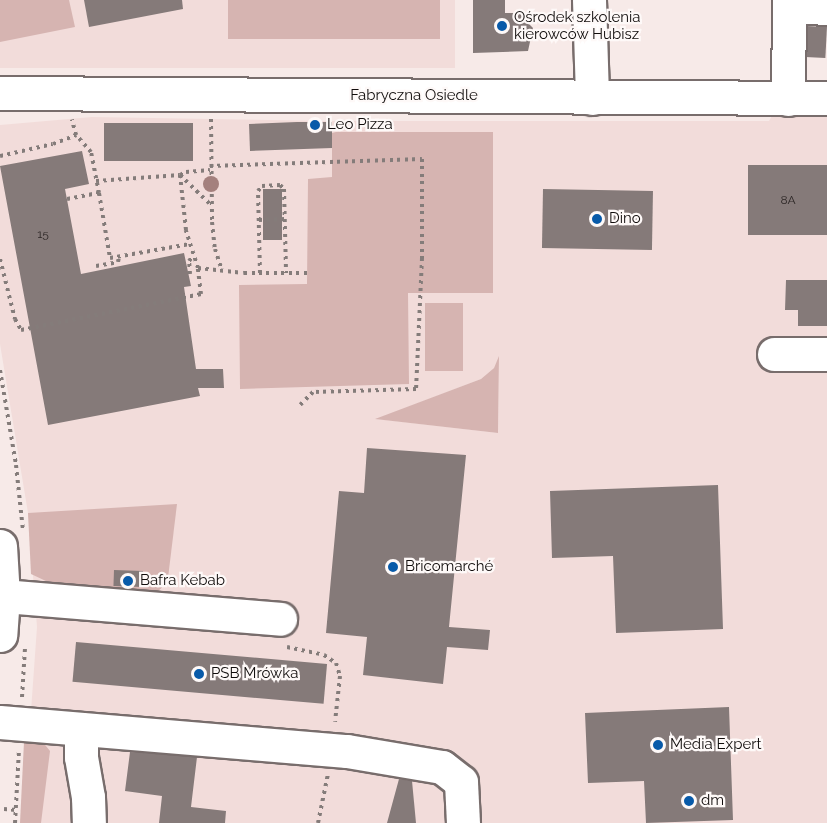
<!DOCTYPE html>
<html>
<head>
<meta charset="utf-8">
<style>
  body { margin:0 }
  #map { position:relative; width:827px; height:823px; overflow:hidden; background:#f7eae8; font-family:Raleway,sans-serif }
  div>[style] { position:absolute }
  .built>* { inset:0; background:#f2dcda; transform-origin:0 0 }
  .green>* { inset:0; background:#d6b4b1; transform-origin:0 0 }
  .building>* { inset:0; background:#857a79; transform-origin:0 0 }
  .path>* { height:4px; margin-top:-2px; transform-origin:0; background:repeating-linear-gradient(90deg,#847c7a 0 3px,transparent 0 7.5px) }
  .roads { filter:drop-shadow(2px 0 #786d6c) drop-shadow(-2px 0 #786d6c) drop-shadow(0 2px #786d6c) drop-shadow(0 -2px #786d6c) }
  .minor>* { height:33px; margin:-16.5px; padding:0 16.5px; transform-origin:16.5px; border-radius:16.5px; background:#fff }
  .trees>* { width:16px; height:16px; margin:-8px; border-radius:50%; background:#a4807d }
  .dots>* { width:16px; height:16px; translate:-50% -50%; box-sizing:border-box; border:3px solid #fef9f8; border-radius:50% }
  span { translate:-50% -50%; white-space:nowrap; text-align:center; line-height:1.15; -webkit-text-stroke:4.5px #fef9f8; paint-order:stroke }
  .number-label { font-size:12px; color:#2e2827 }
  .number-label span { -webkit-text-stroke-width:0 }
  .poi-label { font-size:15px; color:#110d0c }
  .left { translate:0 -50%; text-align:left }
  .street-label { font-size:15px; color:#110d0c }
</style>
</head>
<body>
<div id="map">
  <div class="built">
    <i style="left:0;top:0;width:455px;height:68px"></i>
    <i style="clip-path:polygon(evenodd,773px 114px,827px 114px,827px 823px,23px 823px,37px 627px,28px 513px,0 344px,0 125px,92px 117px,328px 121px,769px 121px,773px 114px,499px 358px,498px 433px,377px 419px,481px 379px,494px 368px,499px 358px)"></i>
  </div>
  <div class="green">
    <i style="clip-path:polygon(0 0,69px 0,75px 27px,0 42px)"></i>
    <i style="left:228px;top:0;width:212px;height:39px"></i>
    <i style="clip-path:polygon(336px 132px,493px 132px,493px 293px,408px 293px,409px 384px,240px 389px,239px 285px,307px 284px,308px 179px,332px 177px,332px 133px)"></i>
    <i style="left:425px;top:303px;width:38px;height:68px"></i>
    <i style="clip-path:polygon(499px 356px,498px 433px,375px 419px,481px 379px,494px 368px)"></i>
    <i style="clip-path:polygon(177px 504px,168px 578px,166px 584px,157px 592px,149px 595px,48px 582px,31px 574px,28px 513px)"></i>
    <i style="clip-path:polygon(30px 739px,41px 740px,50px 751px,41px 823px,20px 823px,24px 742px)"></i>
  </div>
  <div class="building">
    <i style="clip-path:polygon(84px 0,182px 0,183px 9px,89px 27px)"></i>
    <i style="clip-path:polygon(473px 0,505px 0,505px 13px,529px 13px,529px 24px,533px 28px,528px 51px,473px 53px)"></i>
    <i style="left:807px;top:26px;width:20px;height:31px;rotate:3deg"></i>
    <i style="clip-path:polygon(297px 122px,332px 122px,332px 148px,250px 151px,249px 124px)"></i>
    <i style="left:104px;top:123px;width:89px;height:38px"></i>
    <i style="clip-path:polygon(82px 151px,89px 184px,65px 189px,81px 274px,184px 253px,191px 286px,184px 287px,196px 369px,223px 369px,224px 388px,198px 388px,200px 396px,48px 425px,0 166px)"></i>
    <i style="left:827px;top:165px;width:70px;height:79px;rotate:90deg"></i>
    <i style="left:282px;top:189px;width:51px;height:19px;rotate:90deg"></i>
    <i style="left:543px;top:189px;width:110px;height:59px;rotate:1deg"></i>
    <i style="clip-path:polygon(786px 280px,827px 280px,827px 326px,798px 326px,798px 310px,785px 310px)"></i>
    <i style="clip-path:polygon(367px 448px,466px 455px,449px 627px,490px 630px,488px 650px,447px 647px,443px 684px,363px 675px,367px 637px,326px 633px,339px 491px,364px 493px)"></i>
    <i style="clip-path:polygon(718px 485px,723px 629px,616px 633px,613px 556px,552px 558px,550px 491px)"></i>
    <i style="left:114px;top:570px;width:29px;height:16px;rotate:2deg"></i>
    <i style="left:76px;top:642px;width:252px;height:40px;rotate:5deg"></i>
    <i style="clip-path:polygon(729px 707px,733px 820px,646px 823px,644px 781px,588px 783px,585px 713px)"></i>
    <i style="clip-path:polygon(130px 752px,197px 757px,191px 807px,226px 811px,225px 823px,159px 823px,162px 796px,125px 791px)"></i>
    <i style="clip-path:polygon(399px 779px,412px 781px,416px 823px,387px 823px)"></i>
  </div>
  <div class="path">
    <i style="left:211px;top:119px;width:103px;rotate:89.4deg"></i>
    <i style="left:212px;top:222px;width:27px;rotate:84deg"></i>
    <i style="left:215px;top:249px;width:22px;rotate:72deg"></i>
    <i style="left:0;top:156px;width:54px;rotate:-12.8deg"></i>
    <i style="left:53px;top:144px;width:25px;rotate:-21deg"></i>
    <i style="left:210px;top:166px;width:212px;rotate:-1.9deg"></i>
    <i style="left:422px;top:159px;width:99px;rotate:90deg"></i>
    <i style="left:422px;top:258px;width:131px;rotate:92.6deg"></i>
    <i style="left:416px;top:389px;width:103px;rotate:178.3deg"></i>
    <i style="left:313px;top:392px;width:18px;rotate:135deg"></i>
    <i style="left:96px;top:181px;width:84px;rotate:-4.1deg"></i>
    <i style="left:180px;top:175px;width:43px;rotate:44.1deg"></i>
    <i style="left:99px;top:193px;width:66px;rotate:80.4deg"></i>
    <i style="left:110px;top:258px;width:81px;rotate:-9.9deg"></i>
    <i style="left:67px;top:199px;width:33px;rotate:-11deg"></i>
    <i style="left:99px;top:193px;width:42px;rotate:-101deg"></i>
    <i style="left:91px;top:152px;width:23px;rotate:-131deg"></i>
    <i style="left:76px;top:135px;width:16px;rotate:-105deg"></i>
    <i style="left:259px;top:220px;width:26px;rotate:-2deg"></i>
    <i style="left:0;top:259px;width:62px;rotate:76deg"></i>
    <i style="left:15px;top:319px;width:13px;rotate:61deg"></i>
    <i style="left:21px;top:330px;width:184px;rotate:-11.3deg"></i>
    <i style="left:201px;top:294px;width:26px;rotate:-97deg"></i>
    <i style="left:198px;top:268px;width:40px;rotate:-108deg"></i>
    <i style="left:186px;top:230px;width:55px;rotate:-96.2deg"></i>
    <i style="left:180px;top:175px;width:7px;rotate:-27deg"></i>
    <i style="left:186px;top:172px;width:24px;rotate:-5deg"></i>
    <i style="left:96px;top:266px;width:22px;rotate:-10deg"></i>
    <i style="left:118px;top:262px;width:5px;rotate:-79deg"></i>
    <i style="left:198px;top:268px;width:46px;rotate:6.2deg"></i>
    <i style="left:244px;top:273px;width:63px"></i>
    <i style="left:260px;top:273px;width:82px;rotate:-91.4deg"></i>
    <i style="left:258px;top:191px;width:6px;rotate:-51deg"></i>
    <i style="left:262px;top:186px;width:18px;rotate:-3deg"></i>
    <i style="left:280px;top:185px;width:6px;rotate:45deg"></i>
    <i style="left:284px;top:189px;width:84px;rotate:88.6deg"></i>
    <i style="left:190px;top:274px;width:13px;rotate:-94deg"></i>
    <i style="left:189px;top:261px;width:6px;rotate:-51deg"></i>
    <i style="left:0;top:370px;width:96px;rotate:80.4deg"></i>
    <i style="left:16px;top:465px;width:65px;rotate:83.9deg"></i>
    <i style="left:287px;top:647px;width:38px;rotate:12deg"></i>
    <i style="left:324px;top:655px;width:14px;rotate:34deg"></i>
    <i style="left:336px;top:663px;width:14px;rotate:73deg"></i>
    <i style="left:340px;top:676px;width:46px;rotate:96.2deg"></i>
    <i style="left:22px;top:697px;width:49px;rotate:-86.5deg"></i>
    <i style="left:4px;top:809px;width:12px;rotate:5deg"></i>
    <i style="left:15px;top:823px;width:73px;rotate:-86.9deg"></i>
    <i style="left:318px;top:823px;width:50px;rotate:-78.5deg"></i>
  </div>
  <div class="roads">
    <div class="minor">
      <i style="left:589px;top:0;width:98px;rotate:88.2deg"></i>
      <i style="left:789px;top:6px;width:38px;rotate:3deg"></i>
      <i style="left:0;top:93px;width:827px;rotate:0.35deg"></i>
      <i style="left:788px;top:99px;width:99px;rotate:-89.4deg"></i>
      <i style="left:774px;top:354px;width:53px"></i>
      <i style="left:0;top:546px;width:50px;rotate:86.6deg"></i>
      <i style="left:3px;top:596px;width:39px;rotate:94deg"></i>
      <i style="left:3px;top:596px;width:278px;rotate:4.7deg"></i>
      <i style="left:0;top:722px;width:348px;rotate:4.8deg"></i>
      <i style="left:347px;top:751px;width:96px;rotate:9.6deg"></i>
      <i style="left:442px;top:767px;width:24px;rotate:38deg"></i>
      <i style="left:461px;top:782px;width:41px;rotate:87.2deg"></i>
      <i style="left:81px;top:729px;width:28px;rotate:90deg"></i>
      <i style="left:81px;top:757px;width:41px;rotate:80.1deg"></i>
      <i style="left:88px;top:797px;width:26px;rotate:88deg"></i>
    </div>
  </div>
  <div class="trees">
    <i style="left:211px;top:184px"></i>
  </div>
  <div class="dots">
    <i style="left:502px;top:26px;background:#085aa9"></i>
    <i style="left:315px;top:125px;background:#085aa9"></i>
    <i style="left:597px;top:219px;background:#085aa9"></i>
    <i style="left:393px;top:567px;background:#085aa9"></i>
    <i style="left:128px;top:581px;background:#085aa9"></i>
    <i style="left:199px;top:674px;background:#085aa9"></i>
    <i style="left:658px;top:745px;background:#085aa9"></i>
    <i style="left:689px;top:801px;background:#085aa9"></i>
  </div>
  <div class="number-label">
    <span style="left:788px;top:201px">8A</span>
    <span style="left:43px;top:235px">15</span>
  </div>
  <div class="poi-label">
    <span class="left" style="left:514px;top:26px">Ośrodek szkolenia<br>kierowców Hubisz</span>
    <span class="left" style="left:327px;top:125px">Leo Pizza</span>
    <span class="left" style="left:609px;top:219px">Dino</span>
    <span class="left" style="left:405px;top:567px">Bricomarché</span>
    <span class="left" style="left:140px;top:581px">Bafra Kebab</span>
    <span class="left" style="left:211px;top:674px">PSB Mrówka</span>
    <span class="left" style="left:670px;top:745px">Media Expert</span>
    <span class="left" style="left:701px;top:801px">dm</span>
  </div>
  <div class="street-label">
    <span style="left:414px;top:96px">Fabryczna Osiedle</span>
  </div>
</div>
</body>
</html>
